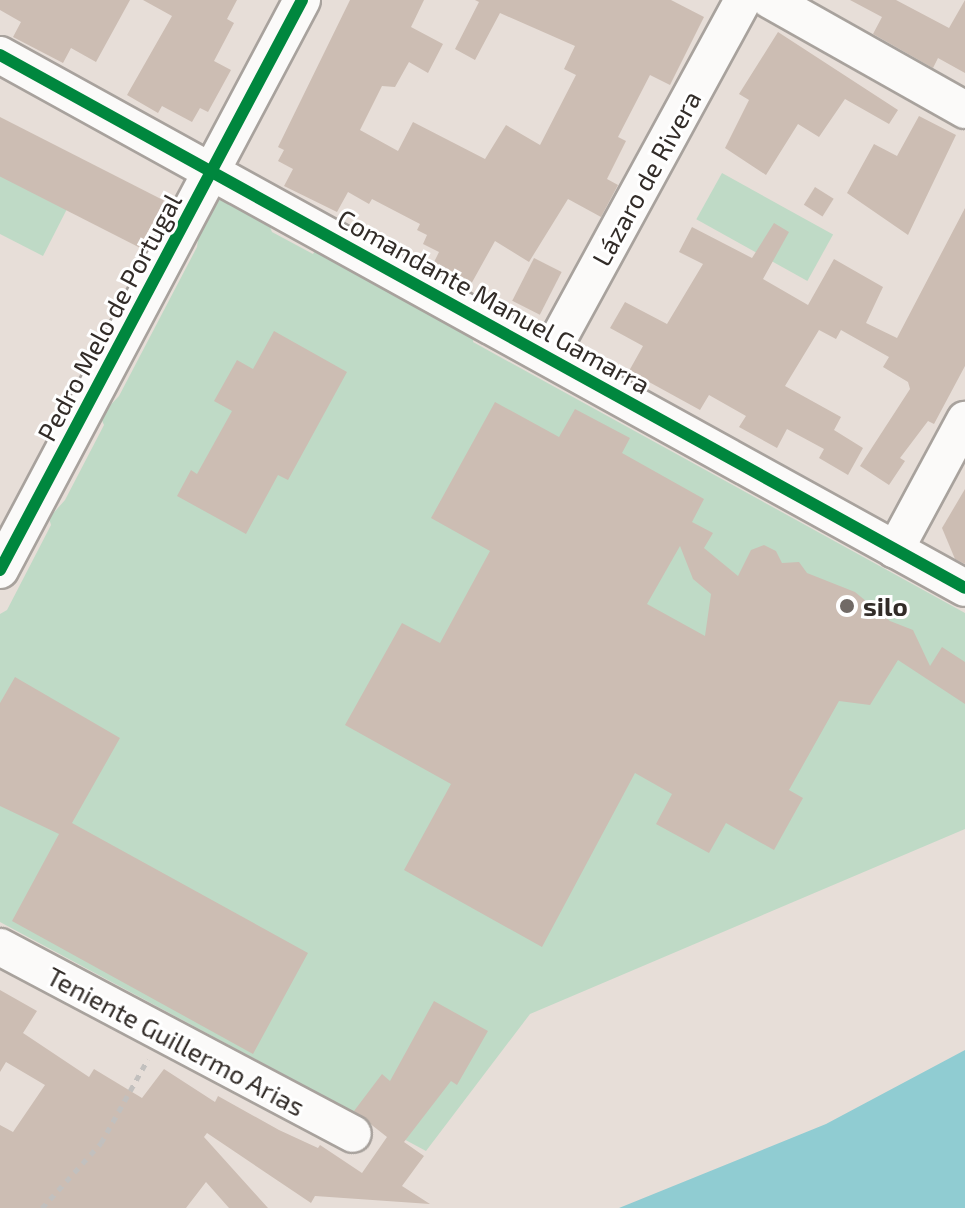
<!DOCTYPE html>
<html>
<head>
<meta charset="utf-8">
<style>
  body { margin:0 }
  #map { position:relative; width:965px; height:1208px; overflow:hidden; background:#e7ded8; font-family:"Exo 2",sans-serif }
  div>[style] { position:absolute }
  .green>* { inset:0; background:#bfdac6; transform-origin:0 0 }
  .water>* { inset:0; background:#90ccd2 }
  .building>* { inset:0; background:#ccbdb3; transform-origin:0 0 }
  .path>* { height:5px; margin-top:-2.5px; transform-origin:0; background:repeating-linear-gradient(90deg,#c2c0be 0 6px,transparent 0 12px) }
  .roads { filter:drop-shadow(2px 0 #a8a29d) drop-shadow(-2px 0 #a8a29d) drop-shadow(0 2px #a8a29d) drop-shadow(0 -2px #a8a29d) }
  .minor>* { height:36px; margin:-18px; padding:0 18px; transform-origin:18px; border-radius:18px; background:#fbfaf9 }
  .cycleway>* { height:12px; margin:-6px; padding:0 6px; transform-origin:6px; border-radius:6px; background:#00873e }
  .dots>* { width:22px; height:22px; translate:-50% -50%; box-sizing:border-box; border:4px solid #fff; border-radius:50% }
  span { translate:-50% -50%; white-space:nowrap; text-align:center; line-height:1.15; -webkit-text-stroke:6px #fff; paint-order:stroke }
  .street-label { font-size:26px; color:#322c28 }
  .poi-label { font-size:26px; color:#322c28; font-weight:700 }
  .left { translate:0 -50%; text-align:left }
</style>
</head>
<body>
<div id="map">
  <div class="green">
    <i style="left:722px;top:173px;width:127px;height:53px;rotate:29deg"></i>
    <i style="clip-path:polygon(0 175px,67px 209px,43px 256px,0 234px)"></i>
    <i style="clip-path:polygon(205px 188px,265px 215px,272px 232px,313px 254px,319px 243px,474px 334px,473px 342px,965px 613px,965px 829px,530px 1014px,426px 1151px,0 922px,0 614px,7px 610px,51px 525px,49px 518px,65px 500px,104px 425px,100px 416px,119px 396px,197px 247px)"></i>
  </div>
  <div class="water">
    <i style="clip-path:polygon(965px 1050px,965px 1208px,619px 1208px,826px 1124px)"></i>
  </div>
  <div class="building">
    <i style="clip-path:polygon(0 0,130px 0,96px 62px,71px 48px,63px 63px,13px 37px,21px 22px,0 10px)"></i>
    <i style="clip-path:polygon(143px 0,237px 0,227px 19px,234px 23px,214px 61px,231px 70px,208px 112px,200px 108px,192px 122px,162px 106px,158px 113px,127px 95px,172px 16px)"></i>
    <i style="clip-path:polygon(350px 0,424px 0,411px 27px,443px 44px,428px 73px,409px 62px,395px 87px,382px 86px,360px 130px,398px 151px,413px 122px,485px 159px,506px 125px,540px 145px,576px 75px,564px 69px,575px 46px,500px 13px,475px 60px,455px 49px,479px 2px,475px 0,671px 0,704px 17px,670px 85px,650px 75px,618px 137px,626px 141px,607px 179px,618px 185px,601px 217px,568px 199px,529px 262px,495px 241px,470px 286px,432px 266px,439px 252px,423px 244px,427px 235px,417px 230px,420px 224px,372px 199px,369px 204px,348px 192px,337px 212px,284px 186px,293px 169px,278px 161px,284px 150px,278px 147px)"></i>
    <i style="clip-path:polygon(850px 0,896px 0,949px 28px,965px 0,965px 73px,938px 58px,933px 68px,873px 34px,882px 17px)"></i>
    <i style="clip-path:polygon(778px 32px,898px 110px,889px 124px,845px 99px,819px 137px,798px 124px,766px 175px,725px 148px,749px 100px,739px 94px)"></i>
    <i style="clip-path:polygon(919px 116px,956px 135px,908px 235px,847px 193px,874px 144px,897px 156px)"></i>
    <i style="left:0;top:117px;width:184px;height:53px;rotate:27deg"></i>
    <i style="left:815px;top:187px;width:22px;height:21px;rotate:32deg"></i>
    <i style="clip-path:polygon(965px 208px,965px 366px,934px 424px,928px 421px,900px 458px,905px 461px,889px 485px,860px 466px,910px 389px,908px 382px,883px 367px,889px 357px,841px 330px,836px 339px,819px 330px,785px 386px,841px 417px,834px 430px,863px 448px,848px 475px,819px 458px,824px 449px,787px 429px,777px 448px,739px 427px,746px 416px,709px 395px,700px 410px,629px 371px,643px 346px,610px 328px,625px 302px,667px 324px,703px 264px,679px 252px,692px 227px,752px 258px,774px 223px,789px 232px,763px 279px,808px 305px,834px 259px,883px 287px,866px 323px,897px 338px)"></i>
    <i style="left:534px;top:258px;width:31px;height:48px;rotate:27deg"></i>
    <i style="clip-path:polygon(274px 331px,347px 372px,288px 480px,278px 475px,246px 534px,177px 496px,191px 470px,197px 474px,232px 411px,214px 401px,237px 360px,253px 369px)"></i>
    <i style="clip-path:polygon(evenodd,495px 402px,559px 437px,575px 409px,630px 438px,622px 453px,704px 499px,692px 522px,713px 533px,704px 548px,738px 576px,751px 550px,764px 545px,776px 551px,782px 563px,799px 562px,807px 573px,855px 592px,890px 621px,913px 630px,930px 666px,942px 647px,965px 662px,965px 704px,898px 660px,870px 705px,839px 701px,789px 790px,803px 798px,774px 850px,726px 823px,709px 853px,656px 824px,672px 794px,635px 773px,542px 947px,404px 870px,451px 784px,345px 725px,402px 623px,440px 643px,490px 551px,431px 518px,495px 402px,680px 546px,693px 579px,711px 594px,705px 636px,647px 604px,680px 546px)"></i>
    <i style="clip-path:polygon(965px 489px,965px 564px,955px 559px,942px 528px)"></i>
    <i style="clip-path:polygon(15px 677px,120px 738px,72px 823px,308px 953px,253px 1054px,12px 921px,59px 834px,0 806px,0 703px)"></i>
    <i style="clip-path:polygon(0 990px,37px 1011px,23px 1033px,89px 1077px,94px 1069px,142px 1098px,164px 1069px,215px 1102px,218px 1096px,279px 1130px,318px 1148px,320px 1145px,362px 1173px,387px 1137px,354px 1111px,382px 1074px,390px 1081px,434px 1001px,488px 1031px,457px 1085px,451px 1081px,404px 1142px,424px 1156px,402px 1186px,430px 1204px,315px 1196px,311px 1203px,207px 1133px,204px 1137px,268px 1208px,229px 1208px,206px 1182px,186px 1208px,0 1208px,0 1125px,13px 1132px,45px 1085px,6px 1062px,0 1072px)"></i>
  </div>
  <div class="path">
    <i style="left:42px;top:1208px;width:88px;rotate:-47.8deg"></i>
    <i style="left:101px;top:1143px;width:96px;rotate:-60.8deg"></i>
  </div>
  <div class="roads">
    <div class="minor">
      <i style="left:770px;top:0;width:224px;rotate:29.4deg"></i>
      <i style="left:0;top:55px;width:1102px;rotate:28.91deg"></i>
      <i style="left:549px;top:356px;width:405px;rotate:-61.4deg"></i>
      <i style="left:895px;top:550px;width:148px;rotate:-61.7deg"></i>
      <i style="left:0;top:570px;width:645px;rotate:-62.08deg"></i>
      <i style="left:0;top:947px;width:399px;rotate:27.9deg"></i>
    </div>
  </div>
  <div class="cycleway">
    <i style="left:0;top:55px;width:1102px;rotate:28.91deg"></i>
    <i style="left:0;top:570px;width:645px;rotate:-62.08deg"></i>
  </div>
  <div class="dots">
    <i style="left:847px;top:606px;background:#716a66"></i>
  </div>
  <div class="street-label">
    <span style="left:646px;top:178px;rotate:-61deg">Lázaro de Rivera</span>
    <span style="left:494px;top:301px;rotate:29deg">Comandante Manuel Gamarra</span>
    <span style="left:109px;top:317px;rotate:-62deg">Pedro Melo de Portugal</span>
    <span style="left:176px;top:1041px;rotate:28deg">Teniente Guillermo Arias</span>
  </div>
  <div class="poi-label">
    <span class="left" style="left:863px;top:606px">silo</span>
  </div>
</div>
</body>
</html>
